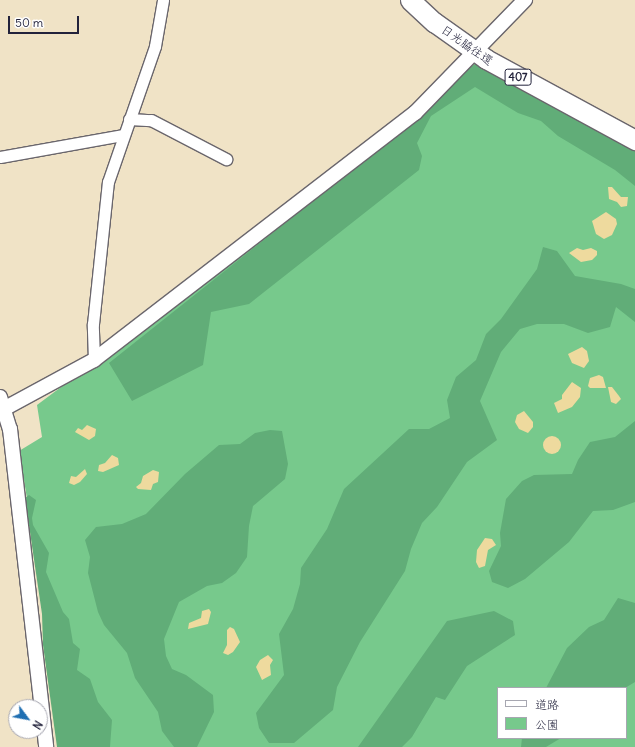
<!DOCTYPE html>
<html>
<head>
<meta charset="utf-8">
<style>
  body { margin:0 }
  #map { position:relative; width:635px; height:747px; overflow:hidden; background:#f0e3c6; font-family:Delius,"Klee One",sans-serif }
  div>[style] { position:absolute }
  .green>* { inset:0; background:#77c98c }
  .forest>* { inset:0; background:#61ad78 }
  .sand>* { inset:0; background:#eeda9e }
  .round { border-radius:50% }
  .roads { filter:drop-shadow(1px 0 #6a666c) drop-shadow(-1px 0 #6a666c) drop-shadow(0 1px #6a666c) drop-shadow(0 -1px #6a666c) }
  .minor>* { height:11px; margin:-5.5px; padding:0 5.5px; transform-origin:5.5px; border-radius:5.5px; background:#fff }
  .tertiary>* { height:14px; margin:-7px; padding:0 7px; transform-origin:7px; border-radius:7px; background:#fff }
  .trunk>* { height:19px; margin:-9.5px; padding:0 9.5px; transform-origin:9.5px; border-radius:9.5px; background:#fff }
  span { translate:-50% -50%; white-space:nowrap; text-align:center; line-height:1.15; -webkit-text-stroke:4px #fff; paint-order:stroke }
  .shield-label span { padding:1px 3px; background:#fff; border:1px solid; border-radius:3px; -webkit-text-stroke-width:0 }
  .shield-label { font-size:11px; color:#22223b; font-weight:700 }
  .street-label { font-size:12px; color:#22223b }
  .legend { position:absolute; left:497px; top:687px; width:130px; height:52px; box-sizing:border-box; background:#fff; border:1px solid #a7a7b1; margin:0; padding:5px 7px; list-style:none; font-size:12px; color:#22223b }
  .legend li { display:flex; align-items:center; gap:8px; height:20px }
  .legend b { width:20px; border:1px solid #a7a7b1 }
  .north { position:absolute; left:8px; top:699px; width:40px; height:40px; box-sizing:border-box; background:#fff; border:1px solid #a7a7b1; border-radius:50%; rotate:122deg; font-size:11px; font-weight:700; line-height:16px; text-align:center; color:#22223b }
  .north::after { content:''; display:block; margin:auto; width:14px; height:18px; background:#1f6fb2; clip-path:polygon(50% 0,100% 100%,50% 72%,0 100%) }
  .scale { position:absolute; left:8px; top:16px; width:71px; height:18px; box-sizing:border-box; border:2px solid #22223b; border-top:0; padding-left:5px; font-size:12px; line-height:14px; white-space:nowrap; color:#22223b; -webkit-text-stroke:3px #fff; paint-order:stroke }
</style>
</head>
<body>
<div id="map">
  <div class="green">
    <i style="clip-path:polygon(evenodd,477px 77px,635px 164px,635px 747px,69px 747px,19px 451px,42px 437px,37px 405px,477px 77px,498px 688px,626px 688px,626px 738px,498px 738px,498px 688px)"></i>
  </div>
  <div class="forest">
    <i style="clip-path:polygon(476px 63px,526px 87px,554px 108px,635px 148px,635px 186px,615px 170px,558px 136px,541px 121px,518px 113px,475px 87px,431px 116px,417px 143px,422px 156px,419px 170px,249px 304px,211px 312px,203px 365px,132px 401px,109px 363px,436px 103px,454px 80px)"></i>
    <i style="clip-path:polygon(543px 247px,557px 251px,575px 276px,621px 284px,635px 289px,635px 322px,616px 307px,610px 327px,588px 333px,564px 324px,537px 324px,520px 329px,501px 352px,480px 401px,497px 440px,467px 462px,437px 507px,422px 523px,411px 549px,405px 571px,360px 642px,337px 687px,333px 710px,294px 743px,269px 743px,259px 728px,256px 713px,284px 675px,279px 634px,293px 609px,300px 584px,301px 568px,327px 529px,344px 489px,409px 429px,429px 429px,450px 418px,447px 400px,456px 377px,476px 360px,486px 334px,501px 319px,537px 269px)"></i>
    <i style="clip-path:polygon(635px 421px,635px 502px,613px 510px,593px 511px,569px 542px,525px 579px,508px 588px,492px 582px,489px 571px,501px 546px,500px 533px,506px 499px,522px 481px,534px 475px,572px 474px,578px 460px,590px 442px,615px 437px)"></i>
    <i style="clip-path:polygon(270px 430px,282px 431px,288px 464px,285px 479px,253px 506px,249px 526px,247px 557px,236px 573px,222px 583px,207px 586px,179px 602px,164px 639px,166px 656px,172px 669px,186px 675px,213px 695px,214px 712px,197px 747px,174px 747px,162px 731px,158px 712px,135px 678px,127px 653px,104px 625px,98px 612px,88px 573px,90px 557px,85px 540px,96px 527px,122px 524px,146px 514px,185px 474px,219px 445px,240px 444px,255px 433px)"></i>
    <i style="clip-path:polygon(29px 495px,36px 500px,32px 518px,33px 525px,49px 553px,46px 572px,63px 612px,69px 619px,73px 643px,80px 649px,77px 670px,90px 679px,98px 702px,112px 720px,110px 747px,57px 747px,43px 645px,42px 614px,25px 498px)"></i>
    <i style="clip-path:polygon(618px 598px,635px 603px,635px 682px,625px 688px,546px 688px,567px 648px,589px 627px,604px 620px)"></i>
    <i style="clip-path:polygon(494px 611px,513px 621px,515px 635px,467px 666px,445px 700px,436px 697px,412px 737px,402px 747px,358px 747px,447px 621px)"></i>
    <i style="clip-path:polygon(522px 738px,561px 738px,546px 747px,521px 747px)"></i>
  </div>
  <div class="sand">
    <i style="clip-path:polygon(608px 187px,612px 187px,621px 197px,628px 197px,627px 206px,621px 207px,617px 202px,609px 199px)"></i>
    <i style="clip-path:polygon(606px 212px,616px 219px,617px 224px,612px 235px,604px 239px,596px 234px,592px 221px)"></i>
    <i style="clip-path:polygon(577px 248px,583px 250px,591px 248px,597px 251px,597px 255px,592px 260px,581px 262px,569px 253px)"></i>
    <i style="clip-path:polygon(582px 347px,587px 351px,589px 361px,584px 368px,572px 363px,568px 354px)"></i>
    <i style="clip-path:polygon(599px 375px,603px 377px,606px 388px,590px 388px,588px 386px,590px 378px)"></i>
    <i style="clip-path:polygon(572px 382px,581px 388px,580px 397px,572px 407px,558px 413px,554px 403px,562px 399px,562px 395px)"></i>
    <i style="clip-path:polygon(608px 387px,612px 387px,619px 396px,621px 399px,616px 404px,611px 402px)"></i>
    <i style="clip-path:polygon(524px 411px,533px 422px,533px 427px,528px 433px,519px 429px,515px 422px,517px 415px)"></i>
    <i style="clip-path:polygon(87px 425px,96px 429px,95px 436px,89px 440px,75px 432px,78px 428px,82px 430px)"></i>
    <i class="round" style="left:543px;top:436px;width:18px;height:18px"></i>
    <i style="clip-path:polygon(112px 455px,118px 458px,119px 465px,103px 472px,98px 471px,99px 465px,105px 463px)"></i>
    <i style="clip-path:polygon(85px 469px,87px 474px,80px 482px,74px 485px,69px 483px,71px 476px,76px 477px)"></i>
    <i style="clip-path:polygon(153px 470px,159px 472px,158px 482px,153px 484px,151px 490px,138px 489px,136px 487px,141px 483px,143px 476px)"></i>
    <i style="clip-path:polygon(485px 538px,492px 539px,496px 545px,488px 550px,485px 566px,479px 568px,476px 562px,477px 550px)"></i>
    <i style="clip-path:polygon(209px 609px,211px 612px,208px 624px,188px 629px,189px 623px,201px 618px,202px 611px)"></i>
    <i style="clip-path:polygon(230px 627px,234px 629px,240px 642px,233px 652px,228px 655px,223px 653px,227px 645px,227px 630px)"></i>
    <i style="clip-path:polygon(268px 655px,273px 660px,270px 665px,271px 675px,262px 680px,256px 667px,260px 660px)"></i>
  </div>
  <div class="roads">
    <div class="minor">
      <i style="left:129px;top:119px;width:22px;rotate:3deg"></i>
      <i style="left:151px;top:120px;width:85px;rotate:27.5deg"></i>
      <i style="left:0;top:157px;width:124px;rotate:-10.2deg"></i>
      <i style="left:94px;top:360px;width:36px;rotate:-92deg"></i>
      <i style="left:93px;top:324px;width:143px;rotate:-84deg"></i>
      <i style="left:108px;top:182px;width:144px;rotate:-70.9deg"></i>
      <i style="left:155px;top:46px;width:47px;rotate:-80.1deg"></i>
    </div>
    <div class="tertiary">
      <i style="left:0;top:397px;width:34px;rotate:73deg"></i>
      <i style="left:10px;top:429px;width:320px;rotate:83.5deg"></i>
      <i style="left:0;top:411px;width:107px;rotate:-28.5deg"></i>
      <i style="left:94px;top:360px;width:405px;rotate:-37.6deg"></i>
      <i style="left:415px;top:113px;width:158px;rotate:-45.8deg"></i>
    </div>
    <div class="trunk">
      <i style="left:410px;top:0;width:33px;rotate:43deg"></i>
      <i style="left:434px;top:22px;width:64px;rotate:35.4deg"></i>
      <i style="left:486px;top:59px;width:170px;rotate:28.5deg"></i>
    </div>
  </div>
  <div class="shield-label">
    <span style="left:518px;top:77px">407</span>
  </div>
  <div class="street-label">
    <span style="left:467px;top:45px;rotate:35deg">日光脇往還</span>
  </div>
  <ul class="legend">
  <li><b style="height:5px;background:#fff"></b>道路</li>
  <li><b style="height:11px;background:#77c98c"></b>公園</li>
  </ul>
  <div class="north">N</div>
  <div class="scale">50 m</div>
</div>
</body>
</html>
